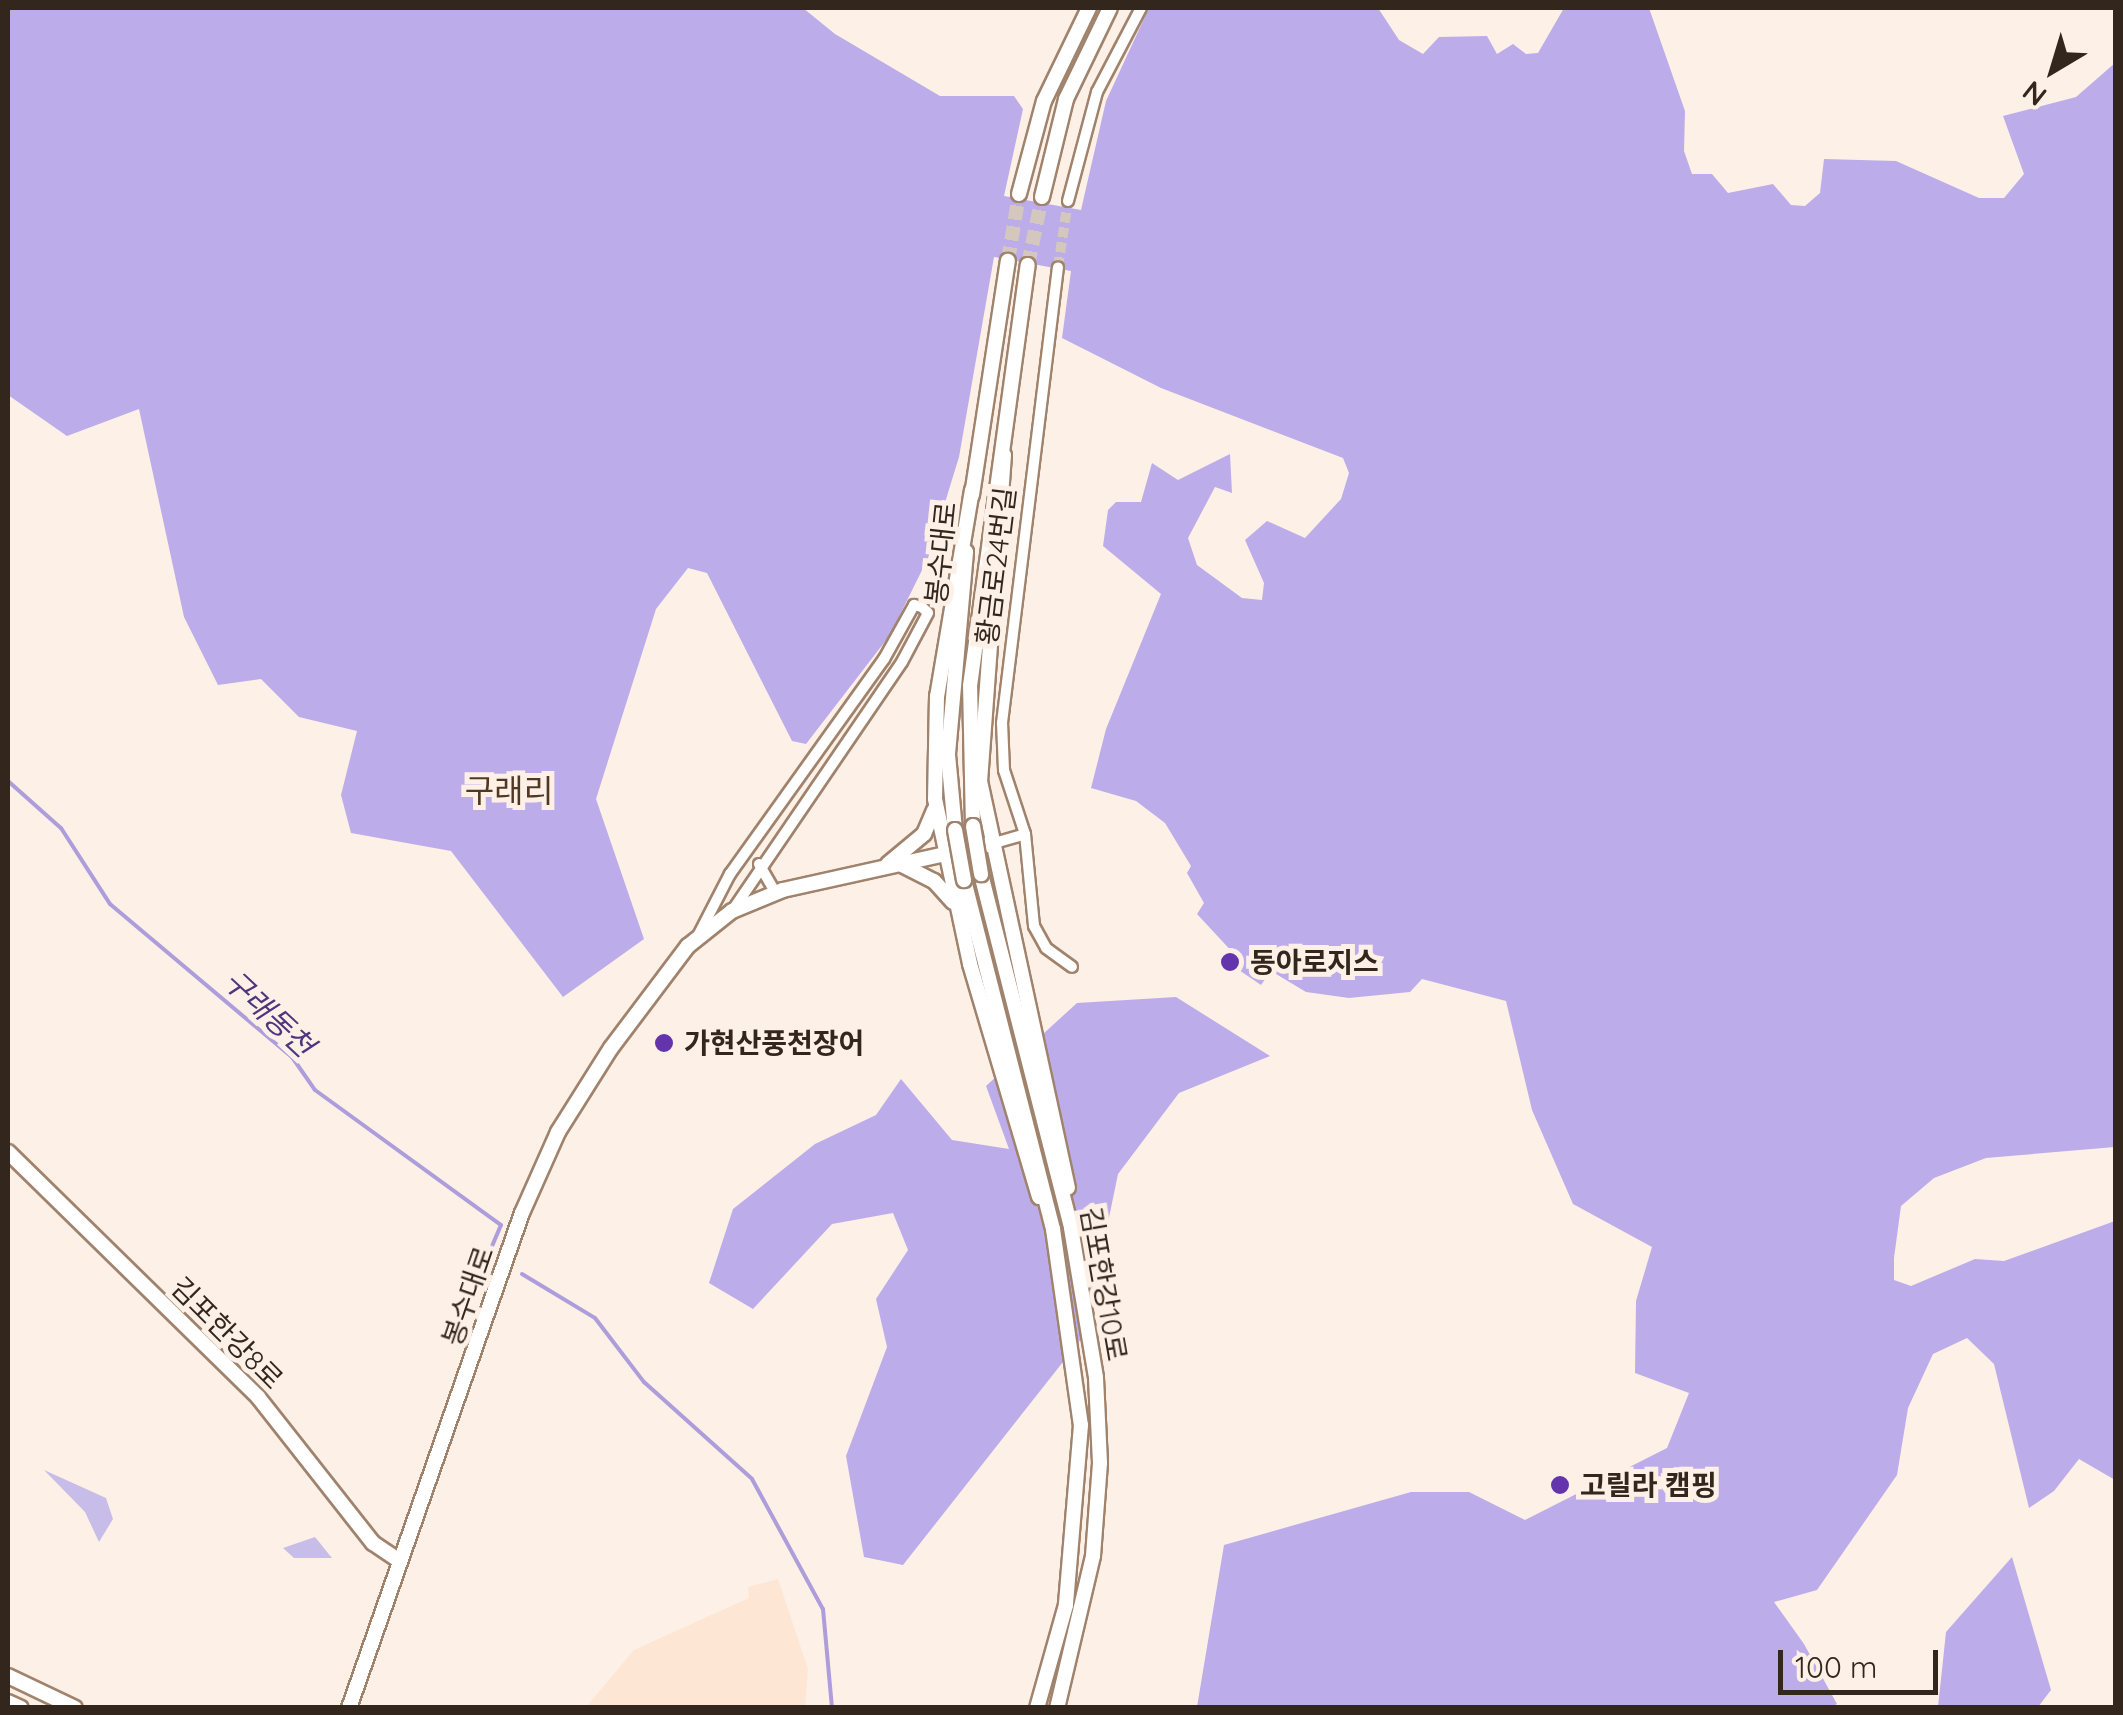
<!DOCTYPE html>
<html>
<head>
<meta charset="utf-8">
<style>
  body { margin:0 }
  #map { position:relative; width:2123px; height:1715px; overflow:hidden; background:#fdf0e6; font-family:Quicksand,"Noto Sans KR",sans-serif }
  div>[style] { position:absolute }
  .built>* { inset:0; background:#fde6d4 }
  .green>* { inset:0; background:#c8bde8 }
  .forest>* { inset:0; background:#bdacea }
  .stream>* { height:4px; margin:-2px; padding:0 2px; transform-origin:2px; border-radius:2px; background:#ae9ddb }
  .street-tunnel>* { height:10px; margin-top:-5px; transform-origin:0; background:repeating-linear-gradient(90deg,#d4c8be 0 10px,transparent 0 15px) }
  .secondary-tunnel>* { height:14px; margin-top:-7px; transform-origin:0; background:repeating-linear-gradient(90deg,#d4c8be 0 14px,transparent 0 21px) }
  .roads { filter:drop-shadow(2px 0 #a0836d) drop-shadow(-2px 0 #a0836d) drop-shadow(0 2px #a0836d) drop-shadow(0 -2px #a0836d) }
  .street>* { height:10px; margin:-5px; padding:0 5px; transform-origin:5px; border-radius:5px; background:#fff }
  .secondary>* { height:14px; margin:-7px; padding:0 7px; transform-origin:7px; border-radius:7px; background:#fff }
  .bridges { filter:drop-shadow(2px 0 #a0836d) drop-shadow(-2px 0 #a0836d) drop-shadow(0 2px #a0836d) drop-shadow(0 -2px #a0836d) }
  .secondary-bridge>* { height:14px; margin:-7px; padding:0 7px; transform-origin:7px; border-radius:7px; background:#fff }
  .dots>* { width:28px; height:28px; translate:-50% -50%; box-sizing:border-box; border:5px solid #fdf0e6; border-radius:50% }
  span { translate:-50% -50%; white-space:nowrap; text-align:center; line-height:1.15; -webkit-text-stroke:10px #fdf0e6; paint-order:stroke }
  .street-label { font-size:28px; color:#32261d }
  .poi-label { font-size:28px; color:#32261d; font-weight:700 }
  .left { translate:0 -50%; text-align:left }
  .water-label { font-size:30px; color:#4f357e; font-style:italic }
  .quarter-label { font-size:32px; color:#513824 }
  .frame { position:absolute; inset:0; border:10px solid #32261d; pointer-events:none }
  .north { position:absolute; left:2003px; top:20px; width:100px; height:100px; -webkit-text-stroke:8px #fdf0e6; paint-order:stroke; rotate:218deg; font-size:28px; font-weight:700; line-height:40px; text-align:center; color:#32261d }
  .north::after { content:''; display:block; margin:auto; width:35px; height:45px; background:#32261d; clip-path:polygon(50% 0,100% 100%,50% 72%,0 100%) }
  .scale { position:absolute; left:1778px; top:1650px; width:160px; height:45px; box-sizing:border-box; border:5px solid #32261d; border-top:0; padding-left:12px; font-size:30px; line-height:35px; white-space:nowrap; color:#32261d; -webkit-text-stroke:8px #fdf0e6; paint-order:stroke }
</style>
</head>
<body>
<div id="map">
  <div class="built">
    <i style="clip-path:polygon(778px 1579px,808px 1669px,805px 1707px,586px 1707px,634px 1650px,749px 1598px,748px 1587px)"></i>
  </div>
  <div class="green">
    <i style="clip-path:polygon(44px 1470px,106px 1498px,113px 1519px,99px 1542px,85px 1512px)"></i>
    <i style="clip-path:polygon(315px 1537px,332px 1558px,294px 1558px,283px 1548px)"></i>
  </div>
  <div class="forest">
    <i style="clip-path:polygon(8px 8px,803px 8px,835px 34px,940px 96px,1014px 96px,1023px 109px,1004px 196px,1081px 210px,1106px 101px,1149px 8px,1378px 8px,1399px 40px,1423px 54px,1439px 37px,1487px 36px,1497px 54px,1513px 44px,1526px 54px,1538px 53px,1564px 8px,1649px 8px,1685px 111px,1684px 151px,1692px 174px,1712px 174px,1728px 193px,1773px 184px,1791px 205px,1805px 206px,1820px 193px,1824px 159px,1896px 161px,1979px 198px,2004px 198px,2024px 174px,2003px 116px,2076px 97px,2115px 63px,2115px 1147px,1986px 1158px,1934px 1178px,1901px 1206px,1894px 1258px,1894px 1280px,1911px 1286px,1975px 1259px,2004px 1261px,2115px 1221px,2115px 1480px,2079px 1459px,2054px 1491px,2029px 1508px,1994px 1364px,1967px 1338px,1933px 1354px,1908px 1408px,1897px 1475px,1817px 1590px,1774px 1602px,1804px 1644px,1837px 1704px,1831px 1707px,1197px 1707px,1224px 1545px,1411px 1492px,1469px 1492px,1525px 1520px,1667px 1448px,1689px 1393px,1635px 1373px,1636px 1301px,1652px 1247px,1573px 1204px,1532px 1110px,1506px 1001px,1422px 979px,1410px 992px,1349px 998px,1306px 992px,1271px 971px,1261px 985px,1233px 966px,1236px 956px,1197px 914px,1204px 903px,1187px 873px,1191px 866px,1165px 823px,1136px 801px,1091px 788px,1106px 729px,1161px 594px,1103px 546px,1108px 510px,1116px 502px,1141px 502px,1152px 463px,1178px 480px,1230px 454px,1232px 493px,1215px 487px,1188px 538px,1197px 565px,1242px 598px,1262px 600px,1264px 583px,1245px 540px,1267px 521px,1305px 538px,1341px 499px,1349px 473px,1343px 458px,1161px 388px,1062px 338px,1071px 271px,994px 257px,959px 457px,928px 558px,890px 635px,806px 744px,792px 741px,707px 573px,688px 568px,656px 609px,596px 799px,644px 939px,563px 997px,451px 851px,351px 833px,341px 795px,357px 731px,299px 717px,261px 679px,218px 685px,184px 617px,139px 409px,67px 436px,8px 395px)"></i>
    <i style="clip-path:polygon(1176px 997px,1270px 1056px,1179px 1093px,1118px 1174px,1085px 1334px,903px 1565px,864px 1557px,846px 1456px,887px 1347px,876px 1299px,908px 1250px,893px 1213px,832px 1224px,753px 1309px,709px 1283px,733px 1209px,815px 1144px,876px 1115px,901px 1079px,952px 1140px,1009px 1149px,986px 1086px,1077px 1003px)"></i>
    <i style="clip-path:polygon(2012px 1557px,2051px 1690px,2038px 1707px,1938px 1707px,1946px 1632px)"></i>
  </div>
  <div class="stream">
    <i style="left:8px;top:781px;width:71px;rotate:41.6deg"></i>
    <i style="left:61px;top:828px;width:90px;rotate:57.2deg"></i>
    <i style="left:110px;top:904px;width:238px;rotate:40.1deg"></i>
    <i style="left:292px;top:1057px;width:40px;rotate:55.1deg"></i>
    <i style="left:315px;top:1090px;width:230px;rotate:36deg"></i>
    <i style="left:501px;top:1225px;width:36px;rotate:113deg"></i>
    <i style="left:522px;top:1274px;width:85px;rotate:31.1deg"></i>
    <i style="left:595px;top:1318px;width:81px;rotate:52.6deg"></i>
    <i style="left:644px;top:1382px;width:145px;rotate:41.9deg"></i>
    <i style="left:752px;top:1479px;width:148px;rotate:61.4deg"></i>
    <i style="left:823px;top:1609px;width:99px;rotate:84.8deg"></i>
  </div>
  <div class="street-tunnel">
    <i style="left:1058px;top:267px;width:67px;rotate:-81.4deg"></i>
  </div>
  <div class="secondary-tunnel">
    <i style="left:1008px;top:261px;width:68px;rotate:-80.7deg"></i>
    <i style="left:1028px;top:265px;width:69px;rotate:-78.4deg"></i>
  </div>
  <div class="roads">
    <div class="street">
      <i style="left:1068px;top:201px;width:113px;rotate:-75.1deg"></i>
      <i style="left:1097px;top:92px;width:95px;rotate:-62.4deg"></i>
      <i style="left:1025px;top:834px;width:92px;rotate:84.4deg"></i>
      <i style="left:1034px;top:926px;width:25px;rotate:61deg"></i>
      <i style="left:1046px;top:948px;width:32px;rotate:36deg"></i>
      <i style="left:991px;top:844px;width:35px;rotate:-16deg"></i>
      <i style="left:1025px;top:834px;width:67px;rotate:-108.2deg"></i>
      <i style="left:1004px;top:770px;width:47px;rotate:-92.4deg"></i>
      <i style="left:1002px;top:723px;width:459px;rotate:-83deg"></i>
      <i style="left:759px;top:864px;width:34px;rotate:60deg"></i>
      <i style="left:699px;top:934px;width:68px;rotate:-62.7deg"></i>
      <i style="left:730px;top:874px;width:264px;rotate:-54.4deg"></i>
      <i style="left:884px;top:659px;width:62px;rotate:-60.9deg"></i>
      <i style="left:914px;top:605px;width:8px;rotate:14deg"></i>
      <i style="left:922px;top:607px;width:8px;rotate:45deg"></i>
      <i style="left:928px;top:613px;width:55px;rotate:118deg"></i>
      <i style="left:902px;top:662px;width:300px;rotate:124.3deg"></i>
    </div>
    <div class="secondary">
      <i style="left:1019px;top:194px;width:96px;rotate:-75deg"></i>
      <i style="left:1044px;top:101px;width:103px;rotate:-64.2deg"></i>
      <i style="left:1042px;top:197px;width:101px;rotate:-76.2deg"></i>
      <i style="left:1066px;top:99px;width:101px;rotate:-64.2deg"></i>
      <i style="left:1004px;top:455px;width:327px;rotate:94.2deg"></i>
      <i style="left:980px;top:781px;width:416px;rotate:77.8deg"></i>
      <i style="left:972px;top:490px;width:209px;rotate:99.6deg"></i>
      <i style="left:937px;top:696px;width:103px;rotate:91.1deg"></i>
      <i style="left:935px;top:799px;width:169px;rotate:78deg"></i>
      <i style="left:970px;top:964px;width:243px;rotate:73.5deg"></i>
      <i style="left:972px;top:495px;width:237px;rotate:-81.3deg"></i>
      <i style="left:973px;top:826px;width:140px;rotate:-91.2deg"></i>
      <i style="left:970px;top:686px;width:425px;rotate:-82.2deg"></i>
      <i style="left:955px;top:830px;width:76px;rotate:-95.3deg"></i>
      <i style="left:948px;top:754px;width:203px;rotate:-84.9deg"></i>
      <i style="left:888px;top:864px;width:47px;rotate:-39.8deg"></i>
      <i style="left:924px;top:834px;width:26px;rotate:-67deg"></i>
      <i style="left:902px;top:865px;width:36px;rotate:27deg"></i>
      <i style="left:934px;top:881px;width:28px;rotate:48deg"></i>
      <i style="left:981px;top:874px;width:365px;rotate:75.7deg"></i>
      <i style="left:1071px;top:1228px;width:152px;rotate:80.5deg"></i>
      <i style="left:1096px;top:1378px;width:85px;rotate:87.3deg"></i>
      <i style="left:1100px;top:1463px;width:93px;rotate:94.3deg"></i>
      <i style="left:1093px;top:1556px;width:156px;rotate:103.3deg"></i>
      <i style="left:964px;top:880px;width:360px;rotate:75.7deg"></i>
      <i style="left:1053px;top:1229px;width:198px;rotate:81.9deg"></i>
      <i style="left:1081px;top:1425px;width:181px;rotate:94.8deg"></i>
      <i style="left:1066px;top:1605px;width:107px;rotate:105.7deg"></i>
      <i style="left:8px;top:1152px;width:350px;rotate:44.4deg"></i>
      <i style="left:258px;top:1397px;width:186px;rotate:51.8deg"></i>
      <i style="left:373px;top:1543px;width:30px;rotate:34deg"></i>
      <i style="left:8px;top:1676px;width:74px;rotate:25.5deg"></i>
      <i style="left:8px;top:1702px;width:14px;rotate:25deg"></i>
      <i style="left:349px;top:1708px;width:524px;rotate:-70.74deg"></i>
      <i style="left:522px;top:1213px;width:89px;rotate:-66deg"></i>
      <i style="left:558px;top:1132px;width:99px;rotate:-57.8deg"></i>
      <i style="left:611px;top:1048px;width:128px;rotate:-53deg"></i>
      <i style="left:688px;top:946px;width:56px;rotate:-38.5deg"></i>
      <i style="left:732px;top:911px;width:55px;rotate:-22.4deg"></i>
      <i style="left:783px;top:890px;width:213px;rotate:-12.5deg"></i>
    </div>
  </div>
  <div class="bridges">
    <div class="secondary-bridge">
      <i style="left:973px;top:826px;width:49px;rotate:80.5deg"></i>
      <i style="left:955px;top:830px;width:51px;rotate:79.8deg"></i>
    </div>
  </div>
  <div class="dots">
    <i style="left:1230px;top:962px;background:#6434ac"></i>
    <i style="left:664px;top:1043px;background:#6434ac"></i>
    <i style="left:1560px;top:1485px;background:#6434ac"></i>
  </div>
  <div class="street-label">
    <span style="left:941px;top:553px;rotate:-84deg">봉수대로</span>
    <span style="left:996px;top:566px;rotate:-83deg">황금로24번길</span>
    <span style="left:1104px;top:1284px;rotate:80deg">김포한강10로</span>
    <span style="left:468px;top:1296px;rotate:-71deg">봉수대로</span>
    <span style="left:227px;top:1333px;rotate:45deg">김포한강8로</span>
  </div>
  <div class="poi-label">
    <span class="left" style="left:1250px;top:962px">동아로지스</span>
    <span class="left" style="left:684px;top:1043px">가현산풍천장어</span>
    <span class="left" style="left:1580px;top:1485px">고릴라 캠핑</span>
  </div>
  <div class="water-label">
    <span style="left:269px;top:1013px;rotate:43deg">구래동천</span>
  </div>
  <div class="quarter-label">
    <span style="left:509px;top:790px">구래리</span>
  </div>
  <div class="frame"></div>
  <div class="north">N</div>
  <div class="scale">100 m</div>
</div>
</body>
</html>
